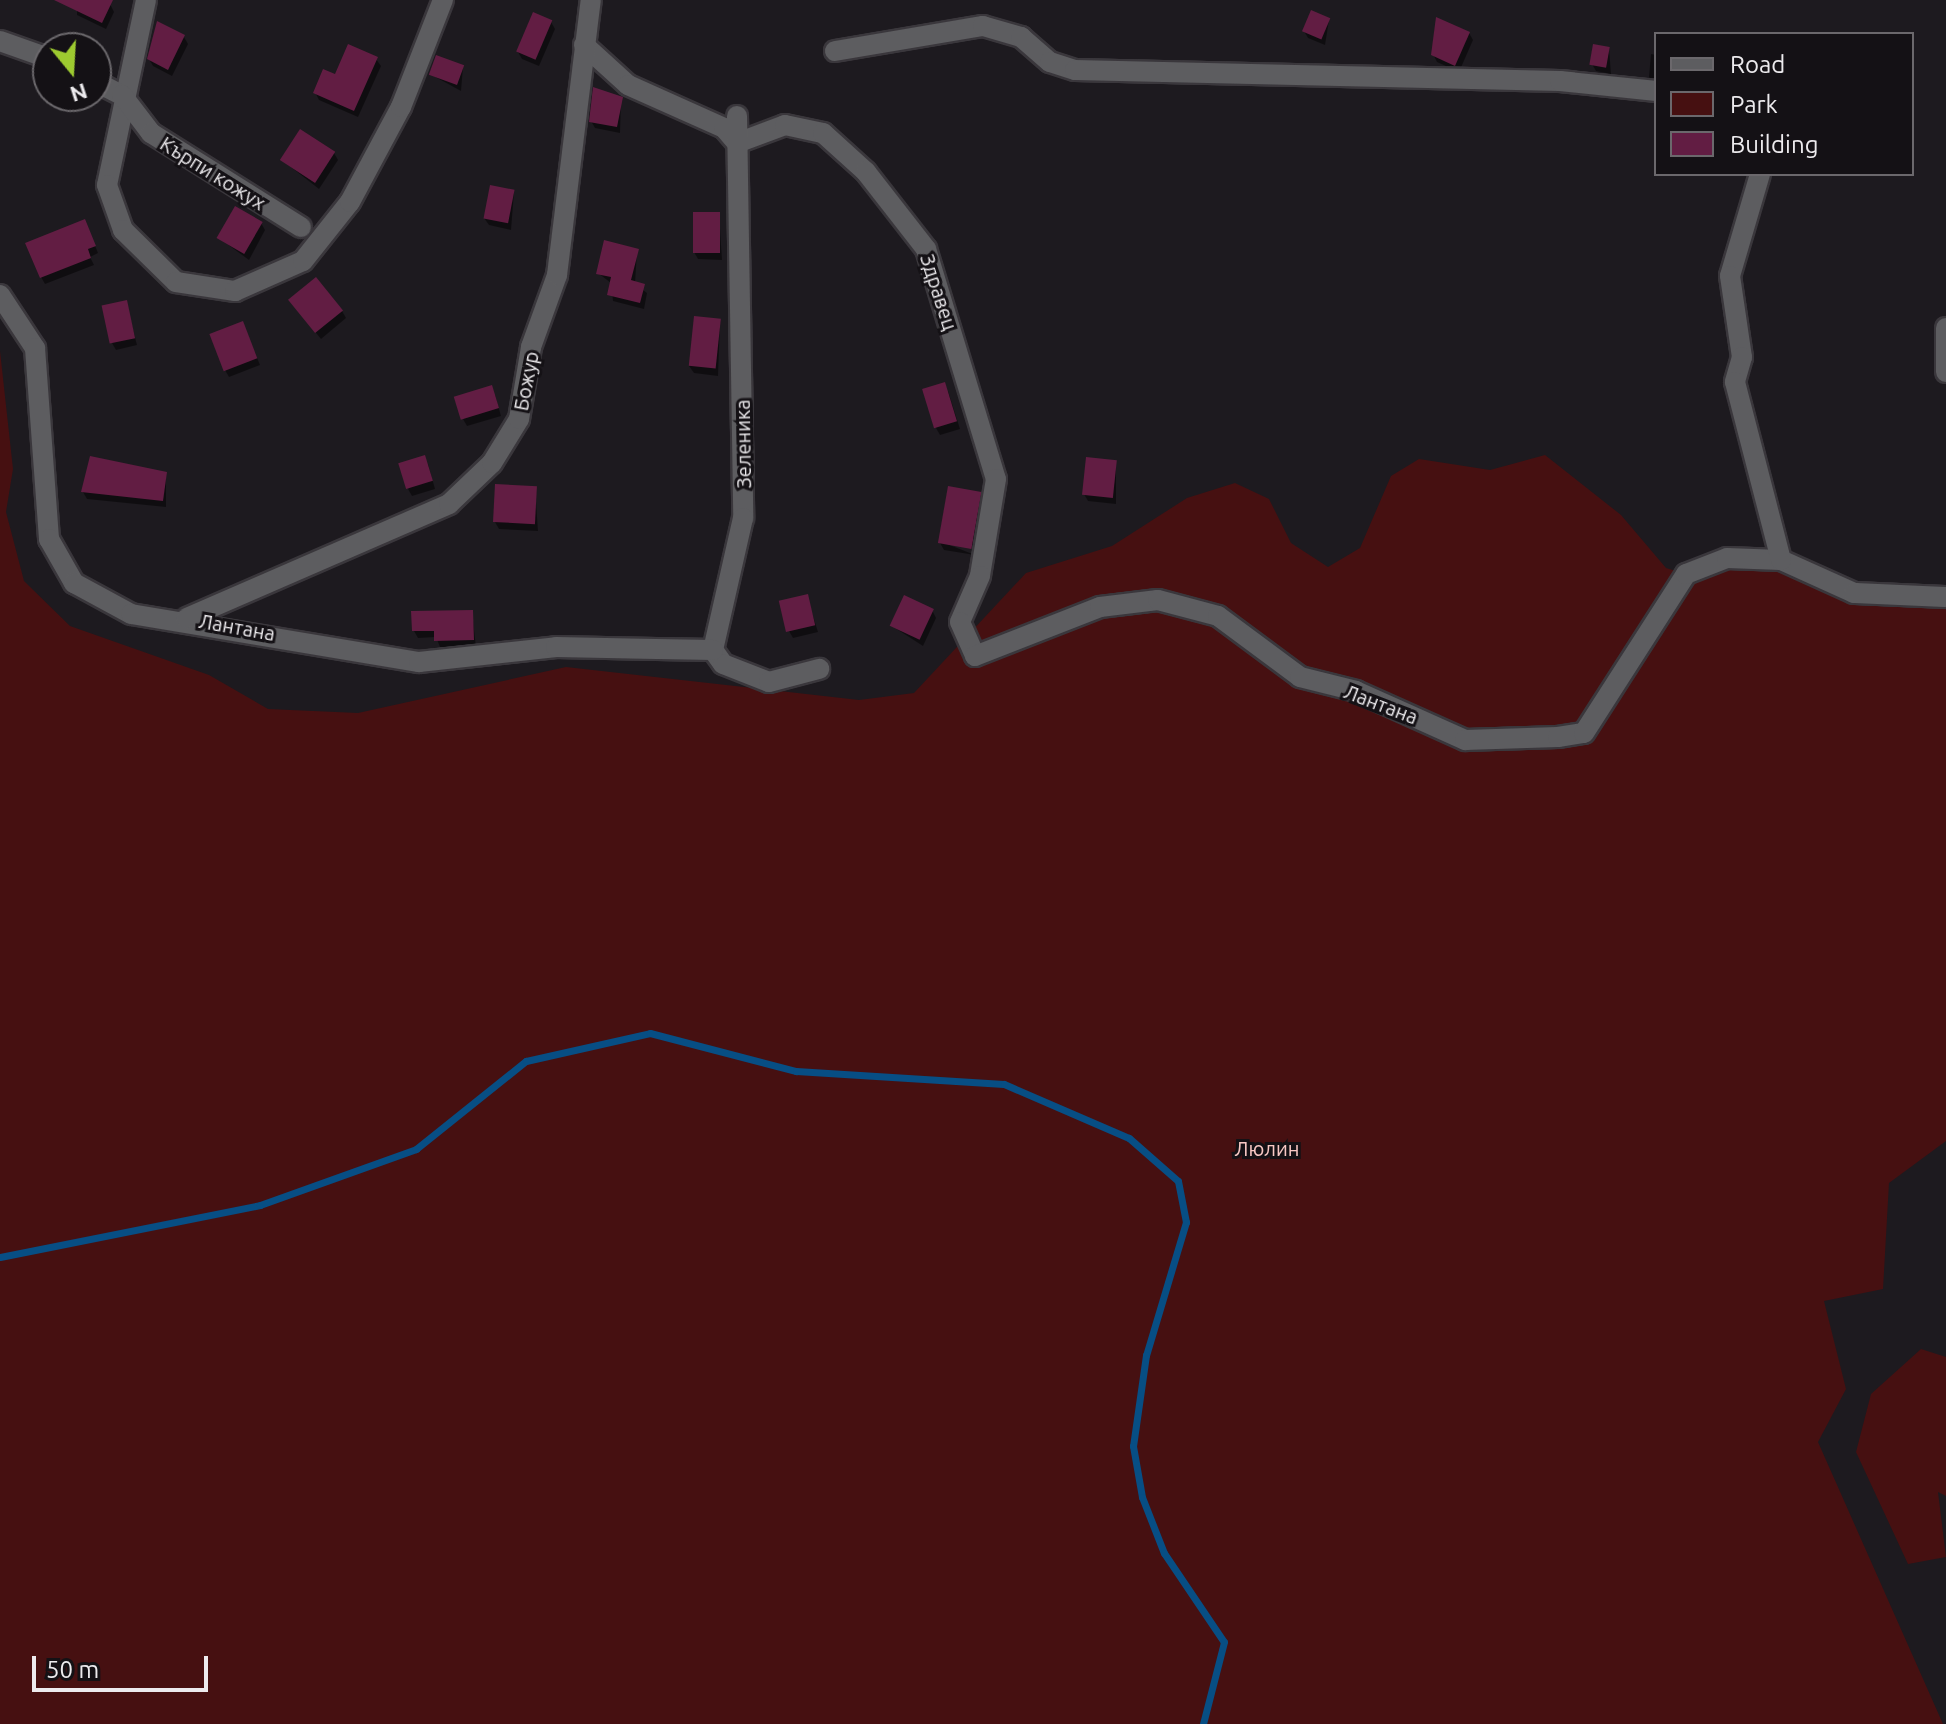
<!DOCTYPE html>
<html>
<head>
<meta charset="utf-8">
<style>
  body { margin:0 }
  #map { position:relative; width:1946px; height:1724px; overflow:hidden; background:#1d1a1f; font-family:Ubuntu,sans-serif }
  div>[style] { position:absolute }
  .green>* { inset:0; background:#461011 }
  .shadow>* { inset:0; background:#0007 }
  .stream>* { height:7px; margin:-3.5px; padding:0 3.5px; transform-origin:3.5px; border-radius:3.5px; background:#074e84 }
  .building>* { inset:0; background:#621d43; transform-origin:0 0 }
  .roads { filter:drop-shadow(2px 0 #3a373c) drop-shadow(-2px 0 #3a373c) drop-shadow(0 2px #3a373c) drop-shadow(0 -2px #3a373c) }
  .minor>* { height:20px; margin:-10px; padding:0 10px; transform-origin:10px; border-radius:10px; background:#5d5d60 }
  span { translate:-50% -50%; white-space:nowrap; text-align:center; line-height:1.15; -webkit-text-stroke:6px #141115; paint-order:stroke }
  .street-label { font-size:20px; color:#edebee }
  .park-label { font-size:20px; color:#f8c8c4 }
  .legend { position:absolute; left:1654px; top:32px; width:260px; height:144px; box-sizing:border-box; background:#141115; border:2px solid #6b686c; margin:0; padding:10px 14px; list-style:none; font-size:24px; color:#edebee }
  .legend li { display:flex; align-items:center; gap:16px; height:40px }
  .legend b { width:40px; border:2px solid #6b686c }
  .north { position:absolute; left:32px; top:32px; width:80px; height:80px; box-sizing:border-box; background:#141115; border:2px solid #6b686c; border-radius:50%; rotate:162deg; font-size:22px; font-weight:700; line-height:32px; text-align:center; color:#edebee }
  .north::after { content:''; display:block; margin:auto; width:28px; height:36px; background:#9dca30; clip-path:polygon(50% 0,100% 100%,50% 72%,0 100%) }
  .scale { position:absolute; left:32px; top:1656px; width:176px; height:36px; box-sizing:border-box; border:4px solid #edebee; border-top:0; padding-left:10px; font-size:24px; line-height:28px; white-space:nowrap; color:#edebee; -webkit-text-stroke:6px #141115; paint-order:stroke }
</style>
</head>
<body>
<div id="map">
  <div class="green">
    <i style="clip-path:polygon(0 351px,13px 469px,6px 512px,24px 581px,70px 626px,209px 675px,268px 709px,358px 713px,566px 667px,859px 700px,914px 693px,1026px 573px,1112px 546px,1187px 498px,1235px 483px,1269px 499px,1291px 543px,1328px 567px,1360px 548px,1391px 476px,1419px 459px,1490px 470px,1545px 455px,1621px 515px,1666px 568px,1686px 574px,1770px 561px,1836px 596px,1946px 600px,1946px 1141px,1889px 1183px,1883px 1289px,1824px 1301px,1846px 1389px,1818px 1442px,1943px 1724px,0 1724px)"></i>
    <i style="clip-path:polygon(1921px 1349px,1946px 1357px,1946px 1496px,1938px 1492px,1946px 1557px,1908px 1564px,1856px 1452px,1871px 1394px)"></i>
  </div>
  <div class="shadow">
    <i style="clip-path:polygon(77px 0,108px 0,114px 12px,106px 29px,77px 15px)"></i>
    <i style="clip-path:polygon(1329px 20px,1325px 45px,1308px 38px,1304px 31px)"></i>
    <i style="clip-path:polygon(551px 22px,555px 29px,539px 66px,522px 59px,518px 52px)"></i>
    <i style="clip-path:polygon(1469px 33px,1473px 40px,1459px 72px,1437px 62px,1433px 54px)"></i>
    <i style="clip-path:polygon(184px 37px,188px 44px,172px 76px,153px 66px,149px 59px)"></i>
    <i style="clip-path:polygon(1609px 49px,1611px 74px,1596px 71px,1592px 64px)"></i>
    <i style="clip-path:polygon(1651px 54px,1656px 55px,1656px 84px,1649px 77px)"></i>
    <i style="clip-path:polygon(376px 59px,381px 66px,358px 117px,319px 100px,315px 92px,336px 76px)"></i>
    <i style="clip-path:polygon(463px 67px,461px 91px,430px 74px)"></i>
    <i style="clip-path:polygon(621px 99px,620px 133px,595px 128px,591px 121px)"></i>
    <i style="clip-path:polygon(334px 153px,338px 160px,319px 189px,282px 160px)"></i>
    <i style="clip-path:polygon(514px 192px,511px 230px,489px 225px,484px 218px)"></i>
    <i style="clip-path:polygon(719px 214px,722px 260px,698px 259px,694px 252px)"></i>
    <i style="clip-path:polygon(261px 223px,265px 230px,249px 260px,219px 238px)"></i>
    <i style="clip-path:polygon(88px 228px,98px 253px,90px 257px,94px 265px,45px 284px,41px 277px)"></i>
    <i style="clip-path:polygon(637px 251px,635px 284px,647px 293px,644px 309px,613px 301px,611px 283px,598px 273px)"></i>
    <i style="clip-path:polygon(290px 301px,342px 311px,346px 318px,321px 339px)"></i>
    <i style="clip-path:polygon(126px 303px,137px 345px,116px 350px,112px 343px)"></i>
    <i style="clip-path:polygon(720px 321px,718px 376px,694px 373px,689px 366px)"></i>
    <i style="clip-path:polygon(246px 331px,260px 365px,229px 377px,225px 370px)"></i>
    <i style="clip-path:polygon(948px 391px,960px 429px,940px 435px,936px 428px)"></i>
    <i style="clip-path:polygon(495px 395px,501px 416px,467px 426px,463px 419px)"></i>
    <i style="clip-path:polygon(1116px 462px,1116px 504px,1088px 501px,1084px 494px)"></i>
    <i style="clip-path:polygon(428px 464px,435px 489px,412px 496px,408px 489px)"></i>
    <i style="clip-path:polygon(166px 474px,166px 507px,87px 499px,83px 492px)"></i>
    <i style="clip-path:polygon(535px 488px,538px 531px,499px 529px,495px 522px)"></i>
    <i style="clip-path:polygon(979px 494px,976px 548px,942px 542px,975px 555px,944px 550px,940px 543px)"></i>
    <i style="clip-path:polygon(807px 597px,818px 632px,793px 638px,789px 631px)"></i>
    <i style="clip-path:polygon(932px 610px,936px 618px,923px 646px,892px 626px)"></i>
    <i style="clip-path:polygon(472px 612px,476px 647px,440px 647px,436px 637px,418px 638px,414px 631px)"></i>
  </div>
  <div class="stream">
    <i style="left:0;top:1257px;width:265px;rotate:-11.3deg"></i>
    <i style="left:260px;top:1205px;width:166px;rotate:-19.7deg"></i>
    <i style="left:416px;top:1149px;width:141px;rotate:-38.7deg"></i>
    <i style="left:526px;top:1061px;width:127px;rotate:-12.7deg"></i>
    <i style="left:650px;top:1033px;width:151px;rotate:14.6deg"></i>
    <i style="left:796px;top:1071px;width:208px;rotate:3.6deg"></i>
    <i style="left:1004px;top:1084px;width:136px;rotate:23.4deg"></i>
    <i style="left:1129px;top:1138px;width:65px;rotate:41.3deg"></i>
    <i style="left:1178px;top:1181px;width:42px;rotate:79deg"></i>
    <i style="left:1186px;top:1222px;width:139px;rotate:106.7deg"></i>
    <i style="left:1146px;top:1355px;width:92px;rotate:98.1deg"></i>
    <i style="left:1133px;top:1446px;width:52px;rotate:80deg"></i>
    <i style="left:1142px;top:1497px;width:60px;rotate:68.6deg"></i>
    <i style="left:1164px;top:1553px;width:107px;rotate:56deg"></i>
    <i style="left:1224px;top:1642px;width:85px;rotate:104.4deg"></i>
  </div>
  <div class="building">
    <i style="clip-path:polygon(54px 0,113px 0,102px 23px)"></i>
    <i style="left:1311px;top:10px;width:21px;height:23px;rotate:23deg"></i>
    <i style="left:533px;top:12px;width:21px;height:43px;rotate:23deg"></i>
    <i style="clip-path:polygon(1436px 17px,1470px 32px,1455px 66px,1431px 55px)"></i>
    <i style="clip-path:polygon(157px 21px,185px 35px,168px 70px,147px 59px)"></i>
    <i style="clip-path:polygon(348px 44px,378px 57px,354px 111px,313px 93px,323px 69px,335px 74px)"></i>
    <i style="left:1593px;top:44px;width:17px;height:21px;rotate:10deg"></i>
    <i style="left:436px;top:55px;width:30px;height:21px;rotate:20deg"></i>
    <i style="clip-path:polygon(593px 87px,623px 97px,617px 127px,589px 122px)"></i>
    <i style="left:300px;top:129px;width:42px;height:37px;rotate:33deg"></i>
    <i style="left:490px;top:185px;width:25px;height:34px;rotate:11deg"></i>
    <i style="left:235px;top:206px;width:32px;height:37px;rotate:30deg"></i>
    <i style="left:693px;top:212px;width:27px;height:41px"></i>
    <i style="clip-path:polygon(85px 219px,96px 246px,88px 249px,91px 258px,40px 278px,25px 243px)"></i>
    <i style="clip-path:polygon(604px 240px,639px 249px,631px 280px,645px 284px,640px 303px,607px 295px,611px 277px,596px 274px)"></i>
    <i style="left:316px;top:277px;width:43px;height:36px;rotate:51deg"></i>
    <i style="left:127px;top:300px;width:39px;height:26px;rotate:78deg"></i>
    <i style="left:694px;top:316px;width:27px;height:50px;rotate:6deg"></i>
    <i style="left:243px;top:321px;width:40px;height:36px;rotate:69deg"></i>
    <i style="left:945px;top:382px;width:41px;height:24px;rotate:73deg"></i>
    <i style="left:492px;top:385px;width:24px;height:40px;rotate:73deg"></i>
    <i style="left:425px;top:455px;width:27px;height:28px;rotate:73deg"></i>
    <i style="clip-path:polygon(90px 456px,167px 472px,163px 501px,81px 492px)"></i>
    <i style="left:1086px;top:457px;width:31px;height:38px;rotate:6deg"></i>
    <i style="left:495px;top:484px;width:42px;height:38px;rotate:3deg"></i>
    <i style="left:948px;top:486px;width:34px;height:58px;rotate:10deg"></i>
    <i style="left:808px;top:594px;width:32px;height:30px;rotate:77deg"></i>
    <i style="left:904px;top:595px;width:33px;height:34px;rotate:25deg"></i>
    <i style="clip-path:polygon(473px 610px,474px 640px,434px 641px,434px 631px,412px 631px,411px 611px)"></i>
  </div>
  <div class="roads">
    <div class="minor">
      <i style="left:146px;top:0;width:189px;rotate:101.9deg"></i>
      <i style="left:107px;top:185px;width:48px;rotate:70.4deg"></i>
      <i style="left:123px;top:230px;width:74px;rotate:44.5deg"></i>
      <i style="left:176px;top:282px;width:60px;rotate:8.7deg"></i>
      <i style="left:235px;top:291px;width:74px;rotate:-23.8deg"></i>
      <i style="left:303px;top:261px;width:75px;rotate:-51.5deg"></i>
      <i style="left:350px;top:202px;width:108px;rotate:-61.8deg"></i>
      <i style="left:401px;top:107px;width:115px;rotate:-68.6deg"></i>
      <i style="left:0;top:41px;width:51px;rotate:19.5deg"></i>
      <i style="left:584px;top:45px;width:59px;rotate:42.3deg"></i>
      <i style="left:628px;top:85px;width:105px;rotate:24.1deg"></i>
      <i style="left:724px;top:128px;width:20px;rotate:49deg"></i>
      <i style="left:737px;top:143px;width:51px;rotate:-20.6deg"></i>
      <i style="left:785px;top:125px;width:39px;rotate:12deg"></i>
      <i style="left:823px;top:133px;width:58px;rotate:42.2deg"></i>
      <i style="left:866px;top:172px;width:98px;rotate:52.1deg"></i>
      <i style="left:926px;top:249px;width:240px;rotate:73.1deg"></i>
      <i style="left:996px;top:479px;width:98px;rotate:99.4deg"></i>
      <i style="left:980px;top:576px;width:50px;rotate:113.5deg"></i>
      <i style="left:960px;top:622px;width:37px;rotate:66deg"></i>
      <i style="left:975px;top:656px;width:134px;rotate:-21.4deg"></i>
      <i style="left:1100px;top:607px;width:58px;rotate:-6.9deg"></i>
      <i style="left:1158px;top:600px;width:62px;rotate:14.9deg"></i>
      <i style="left:1218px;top:616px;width:102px;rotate:36.6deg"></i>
      <i style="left:1300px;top:677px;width:58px;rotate:14deg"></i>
      <i style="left:1356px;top:691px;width:120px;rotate:24.2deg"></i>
      <i style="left:1465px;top:740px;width:93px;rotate:-1.8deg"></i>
      <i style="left:1558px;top:737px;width:26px;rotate:-9deg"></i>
      <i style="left:1584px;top:733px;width:189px;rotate:-57.3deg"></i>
      <i style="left:1686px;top:574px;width:44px;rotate:-21.3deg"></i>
      <i style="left:1727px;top:558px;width:54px;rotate:2.1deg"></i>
      <i style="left:1781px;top:560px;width:80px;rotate:24.3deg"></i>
      <i style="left:1854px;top:593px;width:92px;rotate:2.5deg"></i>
      <i style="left:835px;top:51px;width:150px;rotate:-9.6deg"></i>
      <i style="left:983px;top:26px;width:40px;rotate:16deg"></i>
      <i style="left:1021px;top:37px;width:38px;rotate:41deg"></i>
      <i style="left:1050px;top:62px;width:26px;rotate:18deg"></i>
      <i style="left:1075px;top:70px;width:485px;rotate:1.3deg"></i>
      <i style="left:1560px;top:81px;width:97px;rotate:5.9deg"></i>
      <i style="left:96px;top:82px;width:29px;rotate:27deg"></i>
      <i style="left:122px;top:95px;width:48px;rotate:52.7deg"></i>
      <i style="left:151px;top:133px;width:177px;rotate:32.1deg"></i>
      <i style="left:737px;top:116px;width:402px;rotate:89.1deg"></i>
      <i style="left:743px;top:518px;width:135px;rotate:102.8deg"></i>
      <i style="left:713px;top:650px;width:17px;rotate:54deg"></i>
      <i style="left:723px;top:664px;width:49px;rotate:21.4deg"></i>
      <i style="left:769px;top:682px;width:52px;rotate:-14.6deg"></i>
      <i style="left:1760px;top:174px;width:106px;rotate:106.4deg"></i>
      <i style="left:1730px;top:276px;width:82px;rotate:81.6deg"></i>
      <i style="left:1742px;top:357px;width:26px;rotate:106deg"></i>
      <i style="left:1735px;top:382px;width:184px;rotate:75.5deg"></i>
      <i style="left:0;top:295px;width:64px;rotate:56.6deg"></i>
      <i style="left:35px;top:348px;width:192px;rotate:85.8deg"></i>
      <i style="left:49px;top:539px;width:51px;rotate:60.4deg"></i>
      <i style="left:74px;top:583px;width:65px;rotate:28.5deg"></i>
      <i style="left:131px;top:614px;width:292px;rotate:9.5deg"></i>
      <i style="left:419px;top:662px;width:138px;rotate:-6.2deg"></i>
      <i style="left:556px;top:647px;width:157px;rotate:1.1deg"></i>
      <i style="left:1946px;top:328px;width:44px;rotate:90deg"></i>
      <i style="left:187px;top:618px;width:286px;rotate:-23.5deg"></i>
      <i style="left:449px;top:504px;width:59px;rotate:-43.6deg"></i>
      <i style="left:492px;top:463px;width:52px;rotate:-58.5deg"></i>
      <i style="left:519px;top:419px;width:73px;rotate:-80.5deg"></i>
      <i style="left:531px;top:347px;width:77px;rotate:-70.1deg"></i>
      <i style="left:557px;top:275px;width:277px;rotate:-83deg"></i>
    </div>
  </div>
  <div class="street-label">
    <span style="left:213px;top:173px;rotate:32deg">Кърпи кожух</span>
    <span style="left:939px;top:292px;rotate:72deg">Здравец</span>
    <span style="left:526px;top:381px;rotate:-79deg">Божур</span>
    <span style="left:743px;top:444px;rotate:-91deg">Зеленика</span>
    <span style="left:237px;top:627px;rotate:10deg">Лантана</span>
    <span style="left:1381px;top:704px;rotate:21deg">Лантана</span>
  </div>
  <div class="park-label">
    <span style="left:1267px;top:1148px">Люлин</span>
  </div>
  <ul class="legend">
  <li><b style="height:10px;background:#5d5d60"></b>Road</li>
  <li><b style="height:22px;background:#461011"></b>Park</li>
  <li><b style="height:22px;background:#621d43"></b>Building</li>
  </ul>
  <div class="north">N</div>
  <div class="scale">50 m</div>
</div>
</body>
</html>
